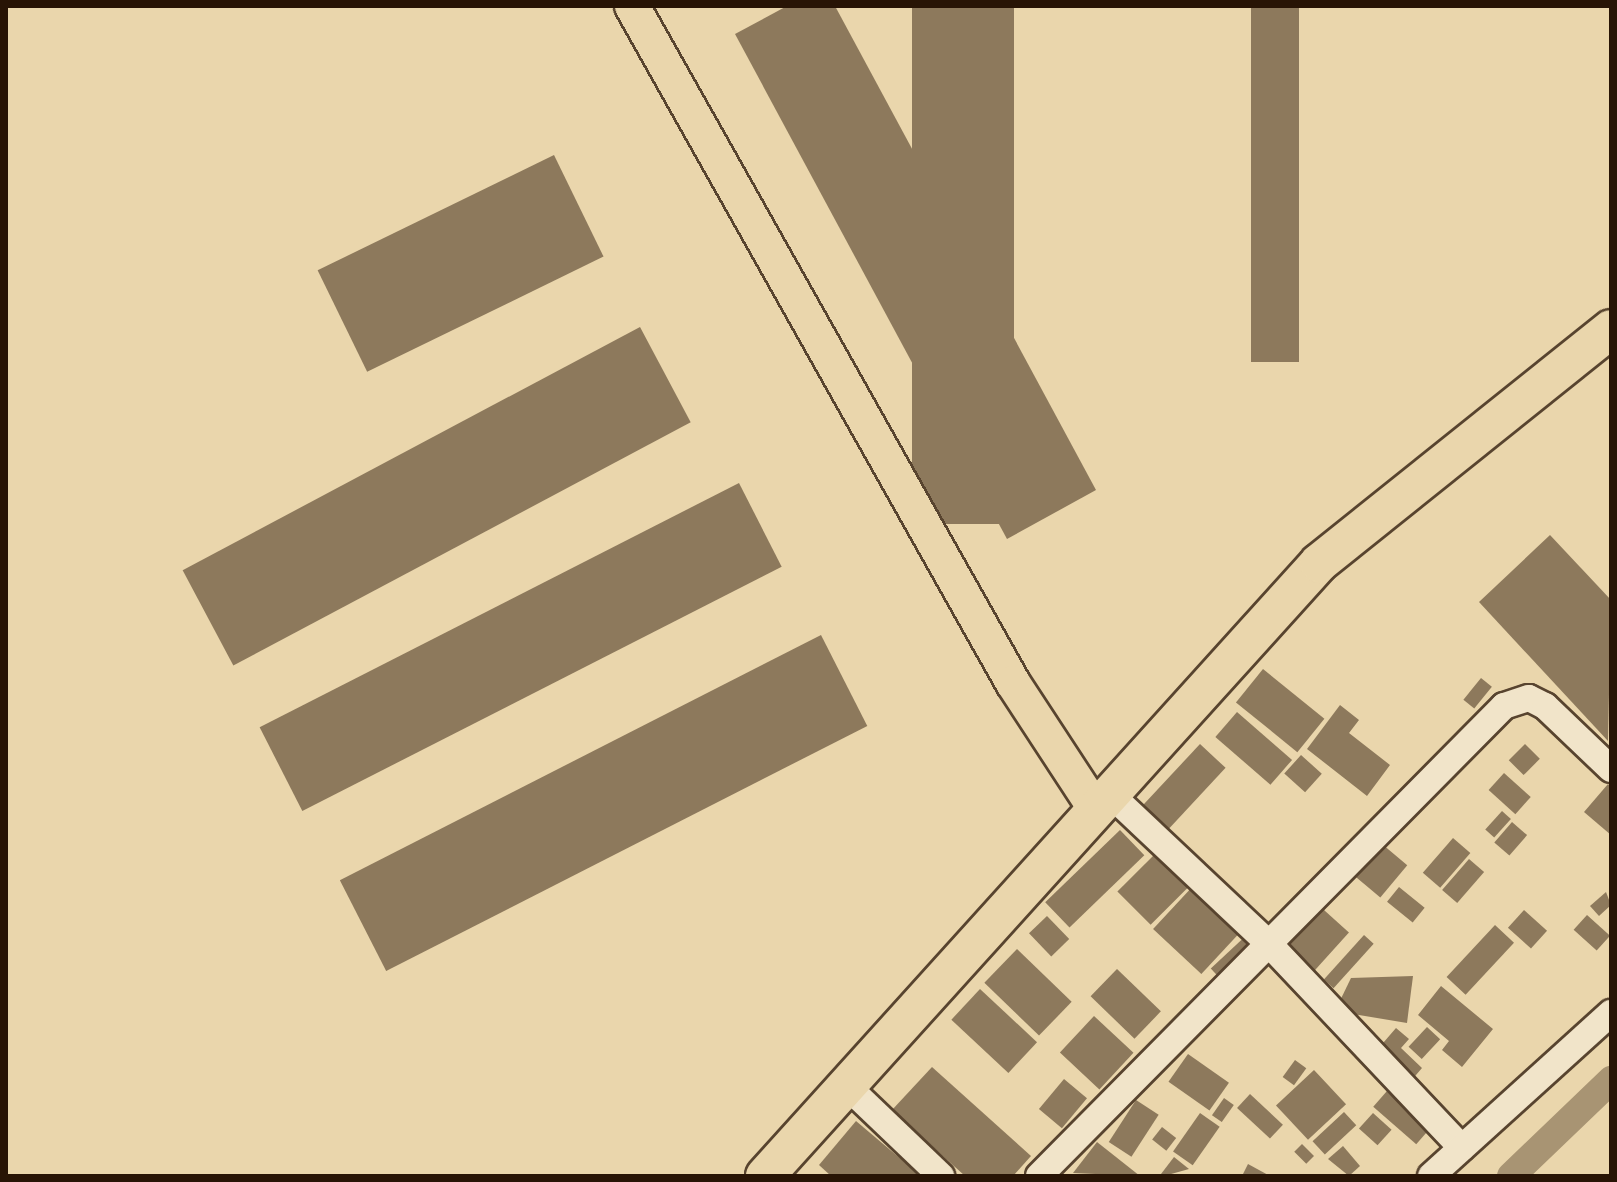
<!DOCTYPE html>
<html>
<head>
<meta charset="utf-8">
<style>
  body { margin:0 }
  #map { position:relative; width:1617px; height:1182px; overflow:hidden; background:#ead6ac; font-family:"IM FELL English",serif }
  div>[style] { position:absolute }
  .canal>* { height:28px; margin:-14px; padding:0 14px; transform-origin:14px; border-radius:14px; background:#a89473 }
  .building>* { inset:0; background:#8d795c; transform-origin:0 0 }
  .roads { filter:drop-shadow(2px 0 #58442f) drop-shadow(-2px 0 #58442f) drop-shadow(0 2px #58442f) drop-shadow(0 -2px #58442f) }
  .minor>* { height:26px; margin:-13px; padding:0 13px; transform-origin:13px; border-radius:13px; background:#f1e4c9 }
  .major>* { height:34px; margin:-17px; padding:0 17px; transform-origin:17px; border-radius:17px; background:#ead6ac }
  .highway>* { height:38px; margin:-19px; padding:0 19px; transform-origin:19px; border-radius:19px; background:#ead6ac }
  span { translate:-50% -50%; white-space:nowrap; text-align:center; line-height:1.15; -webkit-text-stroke:6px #f1e4c9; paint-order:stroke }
  .frame { position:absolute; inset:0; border:8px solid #281405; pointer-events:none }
</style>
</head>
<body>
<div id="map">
  <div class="canal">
    <i style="left:1511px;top:1176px;width:139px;rotate:-43.8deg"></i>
  </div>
  <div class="building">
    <i style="clip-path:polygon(787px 6px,835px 6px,1096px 490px,1007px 539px,735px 34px)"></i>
    <i style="left:912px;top:6px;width:102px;height:518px"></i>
    <i style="left:1251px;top:6px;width:48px;height:356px"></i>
    <i style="left:554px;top:155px;width:113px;height:263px;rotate:64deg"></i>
    <i style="left:640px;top:327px;width:108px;height:518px;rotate:62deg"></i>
    <i style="left:739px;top:483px;width:94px;height:538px;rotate:63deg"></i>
    <i style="clip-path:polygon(1550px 535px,1611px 600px,1608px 741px,1479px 602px)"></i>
    <i style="left:821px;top:635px;width:102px;height:540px;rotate:63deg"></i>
    <i style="left:1263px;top:669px;width:79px;height:43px;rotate:39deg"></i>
    <i style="left:1481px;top:678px;width:14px;height:28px;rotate:39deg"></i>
    <i style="clip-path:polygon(1340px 705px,1359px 720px,1349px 733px,1390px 765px,1367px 796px,1307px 749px)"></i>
    <i style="left:1237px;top:712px;width:73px;height:33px;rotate:41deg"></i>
    <i style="left:1200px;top:744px;width:35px;height:93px;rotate:43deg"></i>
    <i style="left:1525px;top:744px;width:21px;height:23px;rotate:45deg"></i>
    <i style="left:1301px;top:755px;width:28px;height:25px;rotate:42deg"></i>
    <i style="left:1504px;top:773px;width:36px;height:23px;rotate:42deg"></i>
    <i style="clip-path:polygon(1608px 784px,1611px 787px,1611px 835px,1584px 812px)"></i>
    <i style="left:1502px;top:811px;width:12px;height:25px;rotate:42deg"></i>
    <i style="left:1512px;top:822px;width:20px;height:27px;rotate:41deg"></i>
    <i style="left:1120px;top:830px;width:35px;height:104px;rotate:46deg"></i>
    <i style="left:1453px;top:838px;width:23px;height:46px;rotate:41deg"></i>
    <i style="left:1382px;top:844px;width:33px;height:42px;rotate:40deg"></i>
    <i style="left:1157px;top:852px;width:47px;height:56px;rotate:45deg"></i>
    <i style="left:1469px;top:859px;width:20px;height:41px;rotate:41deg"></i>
    <i style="left:1194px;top:885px;width:66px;height:60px;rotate:43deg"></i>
    <i style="left:1399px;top:887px;width:33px;height:19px;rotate:39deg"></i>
    <i style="clip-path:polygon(1606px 892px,1611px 905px,1599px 916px,1590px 906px)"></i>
    <i style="left:1314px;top:901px;width:47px;height:57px;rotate:42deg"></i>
    <i style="left:1524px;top:910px;width:31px;height:24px;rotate:42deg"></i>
    <i style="left:1587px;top:915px;width:31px;height:20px;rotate:42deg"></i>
    <i style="left:1047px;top:916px;width:32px;height:25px;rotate:46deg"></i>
    <i style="left:1495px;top:925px;width:26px;height:71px;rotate:43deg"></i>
    <i style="left:1251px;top:931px;width:16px;height:55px;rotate:47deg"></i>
    <i style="left:1364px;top:935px;width:13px;height:60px;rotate:42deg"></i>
    <i style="left:1017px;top:949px;width:76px;height:47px;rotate:44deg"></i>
    <i style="left:1117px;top:969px;width:61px;height:38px;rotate:44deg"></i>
    <i style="clip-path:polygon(1413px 976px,1407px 1023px,1335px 1011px,1351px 978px)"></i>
    <i style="clip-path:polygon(1441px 986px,1493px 1029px,1462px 1067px,1442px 1050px,1449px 1041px,1418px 1015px)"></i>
    <i style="left:980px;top:989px;width:78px;height:42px;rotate:43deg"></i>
    <i style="left:1094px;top:1016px;width:54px;height:50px;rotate:43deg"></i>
    <i style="left:1427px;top:1027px;width:18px;height:27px;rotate:43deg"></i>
    <i style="clip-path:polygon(1396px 1028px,1409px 1039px,1401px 1048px,1422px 1068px,1410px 1082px,1377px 1050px)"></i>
    <i style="left:1188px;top:1054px;width:50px;height:34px;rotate:35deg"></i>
    <i style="left:1295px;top:1060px;width:14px;height:21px;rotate:36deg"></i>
    <i style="clip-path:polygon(932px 1067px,1031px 1156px,1013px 1176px,965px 1176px,892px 1110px)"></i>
    <i style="left:1314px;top:1070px;width:47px;height:52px;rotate:47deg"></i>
    <i style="left:1064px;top:1079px;width:30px;height:39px;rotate:40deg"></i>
    <i style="left:1387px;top:1091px;width:57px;height:21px;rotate:41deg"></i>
    <i style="left:1250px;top:1094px;width:45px;height:19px;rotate:43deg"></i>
    <i style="left:1224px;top:1098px;width:12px;height:21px;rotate:35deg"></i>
    <i style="left:1136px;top:1100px;width:27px;height:50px;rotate:33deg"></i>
    <i style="left:1344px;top:1112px;width:18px;height:43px;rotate:47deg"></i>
    <i style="left:1200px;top:1113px;width:24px;height:47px;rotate:35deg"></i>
    <i style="left:1373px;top:1113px;width:25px;height:21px;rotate:42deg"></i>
    <i style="clip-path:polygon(856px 1121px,921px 1176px,831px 1176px,819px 1165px)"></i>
    <i style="left:1162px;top:1127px;width:18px;height:16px;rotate:38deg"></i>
    <i style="clip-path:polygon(1097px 1142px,1140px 1176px,1073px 1173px)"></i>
    <i style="left:1302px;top:1144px;width:17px;height:11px;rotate:45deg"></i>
    <i style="clip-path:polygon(1343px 1146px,1360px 1166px,1349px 1176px,1328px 1159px)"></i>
    <i style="clip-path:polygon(1174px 1157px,1189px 1169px,1164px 1176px,1161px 1174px)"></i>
    <i style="clip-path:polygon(1248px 1164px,1270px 1176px,1242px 1176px)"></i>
  </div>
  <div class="roads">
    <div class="minor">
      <i style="left:1110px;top:794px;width:220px;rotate:43.3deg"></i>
      <i style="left:1270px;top:945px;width:279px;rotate:46.6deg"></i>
      <i style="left:848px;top:1087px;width:129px;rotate:43.7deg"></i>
      <i style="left:1039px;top:1176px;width:661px;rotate:-45.31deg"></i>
      <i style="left:1504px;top:706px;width:26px;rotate:-18deg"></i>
      <i style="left:1529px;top:698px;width:18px;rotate:27deg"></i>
      <i style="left:1545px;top:706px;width:91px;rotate:43.7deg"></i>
      <i style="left:1431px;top:1176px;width:243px;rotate:-42.2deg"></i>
    </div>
    <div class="major">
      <i style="left:632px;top:6px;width:777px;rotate:60.63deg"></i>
      <i style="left:1013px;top:683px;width:152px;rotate:56.8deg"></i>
    </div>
    <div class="highway">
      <i style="left:765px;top:1176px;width:826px;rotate:-47.89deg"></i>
      <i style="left:1319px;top:563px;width:374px;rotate:-38.7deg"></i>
    </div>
  </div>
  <div class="frame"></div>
</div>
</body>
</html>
